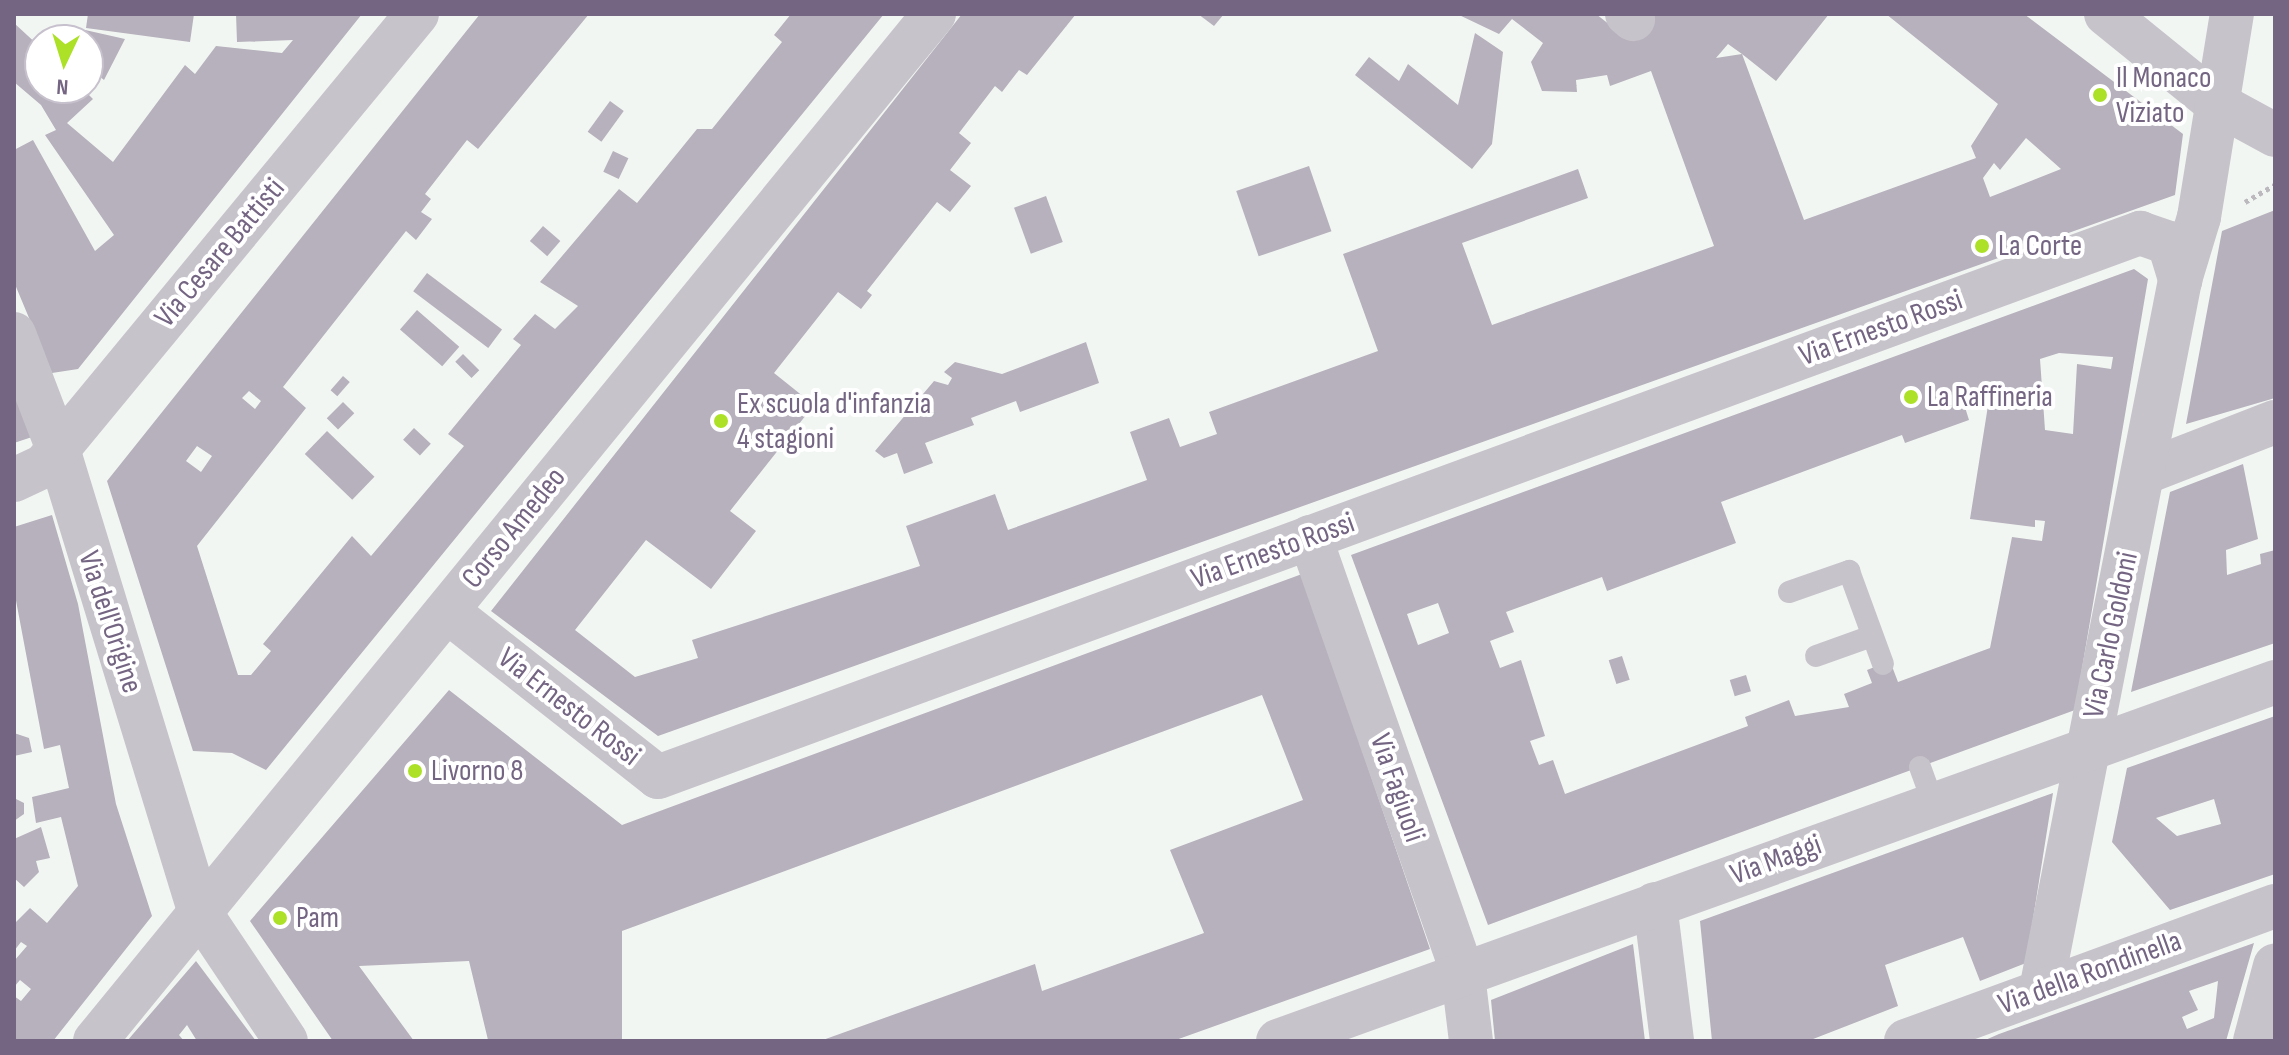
<!DOCTYPE html>
<html>
<head>
<meta charset="utf-8">
<style>
  body { margin:0 }
  #map { position:relative; width:2289px; height:1055px; overflow:hidden; background:#f2f6f3; font-family:"Sofia Sans Condensed",sans-serif }
  div>[style] { position:absolute }
  .building>* { inset:0; background:#b6b1bc; transform-origin:0 0 }
  .path>* { height:5px; margin-top:-2.5px; transform-origin:0; background:repeating-linear-gradient(90deg,#bbb9be 0 4px,transparent 0 8px) }
  .lane>* { height:22px; margin:-11px; padding:0 11px; transform-origin:11px; border-radius:11px; background:#c7c3ca }
  .street>* { height:44px; margin:-22px; padding:0 22px; transform-origin:22px; border-radius:22px; background:#c7c3ca }
  .dots>* { width:22px; height:22px; translate:-50% -50%; box-sizing:border-box; border:4px solid #fff; border-radius:50% }
  span { translate:-50% -50%; white-space:nowrap; text-align:center; line-height:1.15; -webkit-text-stroke:8px #fff; paint-order:stroke }
  .poi-label { font-size:30px; color:#746583 }
  .left { translate:0 -50%; text-align:left }
  .street-label { font-size:30px; color:#746583 }
  .frame { position:absolute; inset:0; border:16px solid #746583; pointer-events:none }
  .north { position:absolute; left:24px; top:24px; width:80px; height:80px; box-sizing:border-box; background:#fff; border:2px solid #c7c1cd; border-radius:50%; rotate:184deg; font-size:22px; font-weight:700; line-height:32px; text-align:center; color:#746583 }
  .north::after { content:''; display:block; margin:auto; width:28px; height:36px; background:#ace128; clip-path:polygon(50% 0,100% 100%,50% 72%,0 100%) }
</style>
</head>
<body>
<div id="map">
  <div class="building">
    <i style="clip-path:polygon(88px 14px,194px 14px,190px 42px,86px 28px)"></i>
    <i style="clip-path:polygon(236px 14px,362px 14px,78px 369px,52px 373px,14px 282px,14px 150px,33px 140px,95px 251px,114px 235px,45px 135px,56px 130px,41px 105px,14px 82px,14px 23px,40px 47px,40px 88px,82px 88px,93px 99px,67px 123px,113px 162px,185px 65px,195px 74px,216px 46px,282px 53px,293px 40px,237px 42px)"></i>
    <i style="clip-path:polygon(evenodd,480px 14px,589px 14px,478px 149px,467px 140px,425px 194px,431px 199px,421px 212px,432px 219px,416px 240px,406px 231px,283px 387px,306px 408px,197px 546px,238px 675px,251px 675px,271px 651px,263px 644px,352px 536px,371px 556px,464px 446px,448px 434px,521px 345px,513px 339px,535px 314px,555px 329px,578px 306px,540px 282px,619px 189px,637px 203px,697px 129px,712px 129px,782px 42px,774px 35px,791px 14px,884px 14px,266px 770px,232px 753px,193px 751px,107px 481px,480px 14px,249px 391px,261px 401px,255px 409px,242px 398px,249px 391px,480px 14px,197px 446px,212px 456px,201px 472px,186px 461px,197px 446px)"></i>
    <i style="clip-path:polygon(evenodd,962px 14px,1076px 14px,1027px 75px,1019px 70px,1002px 92px,995px 86px,959px 133px,971px 143px,950px 170px,971px 186px,950px 212px,937px 202px,867px 291px,872px 295px,861px 309px,838px 292px,774px 373px,814px 405px,730px 511px,756px 531px,711px 589px,646px 540px,575px 630px,635px 677px,698px 658px,692px 640px,920px 566px,906px 526px,995px 494px,1008px 530px,1147px 480px,1130px 432px,1169px 418px,1180px 447px,1217px 434px,1209px 412px,1378px 351px,1343px 254px,1578px 169px,1588px 198px,1462px 243px,1492px 325px,1714px 246px,1651px 71px,1610px 86px,1607px 75px,1576px 80px,1577px 92px,1542px 91px,1531px 62px,1543px 43px,1512px 19px,1499px 34px,1457px 14px,1596px 14px,1624px 36px,1645px 14px,1829px 14px,1776px 81px,1742px 54px,1728px 44px,1716px 58px,1742px 54px,1804px 220px,1976px 158px,1971px 146px,1998px 104px,1886px 14px,2024px 14px,2183px 134px,2175px 195px,658px 736px,491px 611px,962px 14px,2026px 138px,2061px 169px,1990px 197px,1983px 178px,1994px 163px,2000px 170px,2026px 138px)"></i>
    <i style="clip-path:polygon(1198px 14px,1224px 14px,1214px 26px)"></i>
    <i style="clip-path:polygon(63px 25px,125px 39px,104px 80px,88px 67px,88px 40px,54px 40px)"></i>
    <i style="clip-path:polygon(1475px 33px,1503px 52px,1492px 144px,1472px 169px,1355px 75px,1369px 57px,1399px 81px,1408px 64px,1458px 105px)"></i>
    <i style="left:610px;top:101px;width:17px;height:38px;rotate:36deg"></i>
    <i style="left:613px;top:151px;width:17px;height:23px;rotate:25deg"></i>
    <i style="left:1309px;top:166px;width:69px;height:77px;rotate:71deg"></i>
    <i style="left:1046px;top:196px;width:49px;height:34px;rotate:70deg"></i>
    <i style="clip-path:polygon(2275px 210px,2275px 398px,2186px 424px,2222px 231px)"></i>
    <i style="left:543px;top:226px;width:23px;height:20px;rotate:41deg"></i>
    <i style="clip-path:polygon(evenodd,2134px 269px,2148px 279px,2075px 710px,1488px 925px,1351px 555px,2134px 269px,2059px 353px,2113px 357px,2111px 369px,2077px 364px,2073px 434px,2045px 430px,2040px 359px,2059px 353px,2134px 269px,1990px 393px,1970px 519px,2035px 527px,2035px 520px,2045px 521px,2042px 541px,2012px 537px,1990px 648px,1898px 682px,1890px 661px,1867px 670px,1872px 683px,1844px 694px,1849px 707px,1795px 716px,1789px 700px,1745px 717px,1748px 726px,1565px 794px,1553px 760px,1539px 765px,1530px 741px,1545px 736px,1521px 660px,1500px 668px,1490px 641px,1514px 632px,1506px 612px,1602px 577px,1607px 591px,1736px 543px,1721px 502px,1902px 435px,1905px 443px,1969px 420px,1964px 404px,1990px 393px,2134px 269px,1438px 603px,1449px 633px,1418px 645px,1407px 614px,1438px 603px)"></i>
    <i style="left:427px;top:273px;width:94px;height:23px;rotate:37deg"></i>
    <i style="left:417px;top:310px;width:56px;height:26px;rotate:41deg"></i>
    <i style="clip-path:polygon(1086px 342px,1099px 383px,1020px 412px,1016px 401px,971px 418px,974px 425px,925px 443px,933px 463px,904px 474px,897px 453px,884px 458px,875px 451px,934px 381px,948px 385px,952px 378px,944px 372px,955px 362px,1002px 374px)"></i>
    <i style="left:463px;top:354px;width:23px;height:11px;rotate:45deg"></i>
    <i style="left:343px;top:376px;width:9px;height:19px;rotate:41deg"></i>
    <i style="clip-path:polygon(14px 388px,32px 437px,14px 443px)"></i>
    <i style="left:343px;top:402px;width:16px;height:23px;rotate:45deg"></i>
    <i style="left:414px;top:428px;width:23px;height:16px;rotate:43deg"></i>
    <i style="left:327px;top:431px;width:66px;height:32px;rotate:44deg"></i>
    <i style="clip-path:polygon(2243px 464px,2258px 539px,2226px 550px,2227px 575px,2261px 564px,2260px 554px,2275px 550px,2275px 643px,2131px 692px,2170px 492px)"></i>
    <i style="clip-path:polygon(52px 515px,78px 604px,116px 804px,152px 916px,53px 1041px,14px 1041px,14px 996px,21px 1001px,31px 989px,20px 980px,14px 987px,14px 961px,27px 946px,21px 942px,14px 951px,14px 924px,30px 908px,47px 923px,78px 886px,61px 817px,36px 823px,32px 797px,69px 788px,60px 745px,44px 749px,14px 590px,14px 527px)"></i>
    <i style="clip-path:polygon(1302px 574px,1430px 949px,1173px 1041px,820px 1041px,1035px 964px,1042px 991px,1204px 933px,1170px 850px,1303px 800px,1262px 695px,622px 931px,622px 1041px,488px 1040px,469px 961px,359px 966px,414px 1041px,333px 1041px,250px 921px,449px 690px,622px 825px)"></i>
    <i style="left:1622px;top:656px;width:25px;height:14px;rotate:72deg"></i>
    <i style="left:1746px;top:675px;width:17px;height:17px;rotate:73deg"></i>
    <i style="clip-path:polygon(evenodd,2275px 716px,2275px 874px,2170px 910px,2112px 842px,2127px 768px,2275px 716px,2214px 799px,2221px 824px,2177px 836px,2156px 818px,2214px 799px)"></i>
    <i style="clip-path:polygon(14px 733px,29px 738px,32px 752px,14px 756px)"></i>
    <i style="clip-path:polygon(2053px 793px,2026px 963px,1980px 981px,1963px 937px,1885px 965px,1898px 1006px,1808px 1041px,1712px 1041px,1700px 921px)"></i>
    <i style="clip-path:polygon(14px 798px,24px 803px,24px 814px,14px 821px)"></i>
    <i style="clip-path:polygon(41px 827px,50px 858px,36px 861px,39px 872px,24px 887px,14px 878px,14px 839px)"></i>
    <i style="clip-path:polygon(evenodd,2254px 943px,2226px 1041px,1983px 1041px,1999px 1034px,2254px 943px,2218px 981px,2214px 1018px,2187px 1029px,2182px 1017px,2198px 1010px,2189px 991px,2218px 981px)"></i>
    <i style="clip-path:polygon(1633px 944px,1645px 1041px,1495px 1041px,1491px 1000px)"></i>
    <i style="clip-path:polygon(196px 961px,256px 1041px,197px 1041px,187px 1025px,179px 1035px,184px 1041px,127px 1041px)"></i>
  </div>
  <div class="path">
    <i style="left:2245px;top:202px;width:34px;rotate:-30deg"></i>
  </div>
  <div class="lane">
    <i style="left:1789px;top:592px;width:64px;rotate:-19.3deg"></i>
    <i style="left:1849px;top:571px;width:99px;rotate:69.9deg"></i>
    <i style="left:1816px;top:656px;width:59px;rotate:-19.7deg"></i>
    <i style="left:1920px;top:767px;width:38px;rotate:70deg"></i>
  </div>
  <div class="street">
    <i style="left:1627px;top:14px;width:8px;rotate:40deg"></i>
    <i style="left:2106px;top:14px;width:141px;rotate:39deg"></i>
    <i style="left:2216px;top:103px;width:67px;rotate:28.5deg"></i>
    <i style="left:14px;top:334px;width:123px;rotate:69.1deg"></i>
    <i style="left:58px;top:449px;width:483px;rotate:73deg"></i>
    <i style="left:199px;top:911px;width:156px;rotate:56.2deg"></i>
    <i style="left:2146px;top:472px;width:138px;rotate:-21.2deg"></i>
    <i style="left:14px;top:480px;width:33px;rotate:-25deg"></i>
    <i style="left:44px;top:466px;width:586px;rotate:-50.47deg"></i>
    <i style="left:1310px;top:537px;width:464px;rotate:70.7deg"></i>
    <i style="left:1463px;top:975px;width:66px;rotate:83.1deg"></i>
    <i style="left:447px;top:611px;width:268px;rotate:38.2deg"></i>
    <i style="left:658px;top:777px;width:1579px;rotate:-20.16deg"></i>
    <i style="left:2140px;top:233px;width:31px;rotate:19deg"></i>
    <i style="left:2169px;top:243px;width:39px;rotate:73deg"></i>
    <i style="left:1655px;top:904px;width:138px;rotate:82.9deg"></i>
    <i style="left:2041px;top:990px;width:723px;rotate:-78.92deg"></i>
    <i style="left:2180px;top:280px;width:66px;rotate:-73.2deg"></i>
    <i style="left:2199px;top:217px;width:206px;rotate:-80.8deg"></i>
    <i style="left:95px;top:1041px;width:1326px;rotate:-50.75deg"></i>
    <i style="left:1278px;top:1041px;width:1060px;rotate:-19.8deg"></i>
    <i style="left:1906px;top:1041px;width:393px;rotate:-20.1deg"></i>
    <i style="left:2255px;top:1041px;width:78px;rotate:-75.1deg"></i>
  </div>
  <div class="dots">
    <i style="left:2100px;top:95px;background:#ace128"></i>
    <i style="left:1982px;top:246px;background:#ace128"></i>
    <i style="left:1911px;top:397px;background:#ace128"></i>
    <i style="left:721px;top:421px;background:#ace128"></i>
    <i style="left:415px;top:771px;background:#ace128"></i>
    <i style="left:280px;top:918px;background:#ace128"></i>
  </div>
  <div class="poi-label">
    <span class="left" style="left:2116px;top:95px">Il Monaco<br>Viziato</span>
    <span class="left" style="left:1998px;top:246px">La Corte</span>
    <span class="left" style="left:1927px;top:397px">La Raffineria</span>
    <span class="left" style="left:737px;top:421px">Ex scuola d'infanzia<br>4 stagioni</span>
    <span class="left" style="left:431px;top:771px">Livorno 8</span>
    <span class="left" style="left:296px;top:918px">Pam</span>
  </div>
  <div class="street-label">
    <span style="left:220px;top:253px;rotate:-50deg">Via Cesare Battisti</span>
    <span style="left:1881px;top:328px;rotate:-20deg">Via Ernesto Rossi</span>
    <span style="left:514px;top:528px;rotate:-51deg">Corso Amedeo</span>
    <span style="left:1273px;top:551px;rotate:-20deg">Via Ernesto Rossi</span>
    <span style="left:110px;top:622px;rotate:72deg">Via dell'Origine</span>
    <span style="left:2111px;top:635px;rotate:-78deg">Via Carlo Goldoni</span>
    <span style="left:569px;top:707px;rotate:38deg">Via Ernesto Rossi</span>
    <span style="left:1397px;top:788px;rotate:71deg">Via Fagiuoli</span>
    <span style="left:1776px;top:860px;rotate:-20deg">Via Maggi</span>
    <span style="left:2090px;top:973px;rotate:-20deg">Via della Rondinella</span>
  </div>
  <div class="frame"></div>
  <div class="north">N</div>
</div>
</body>
</html>
